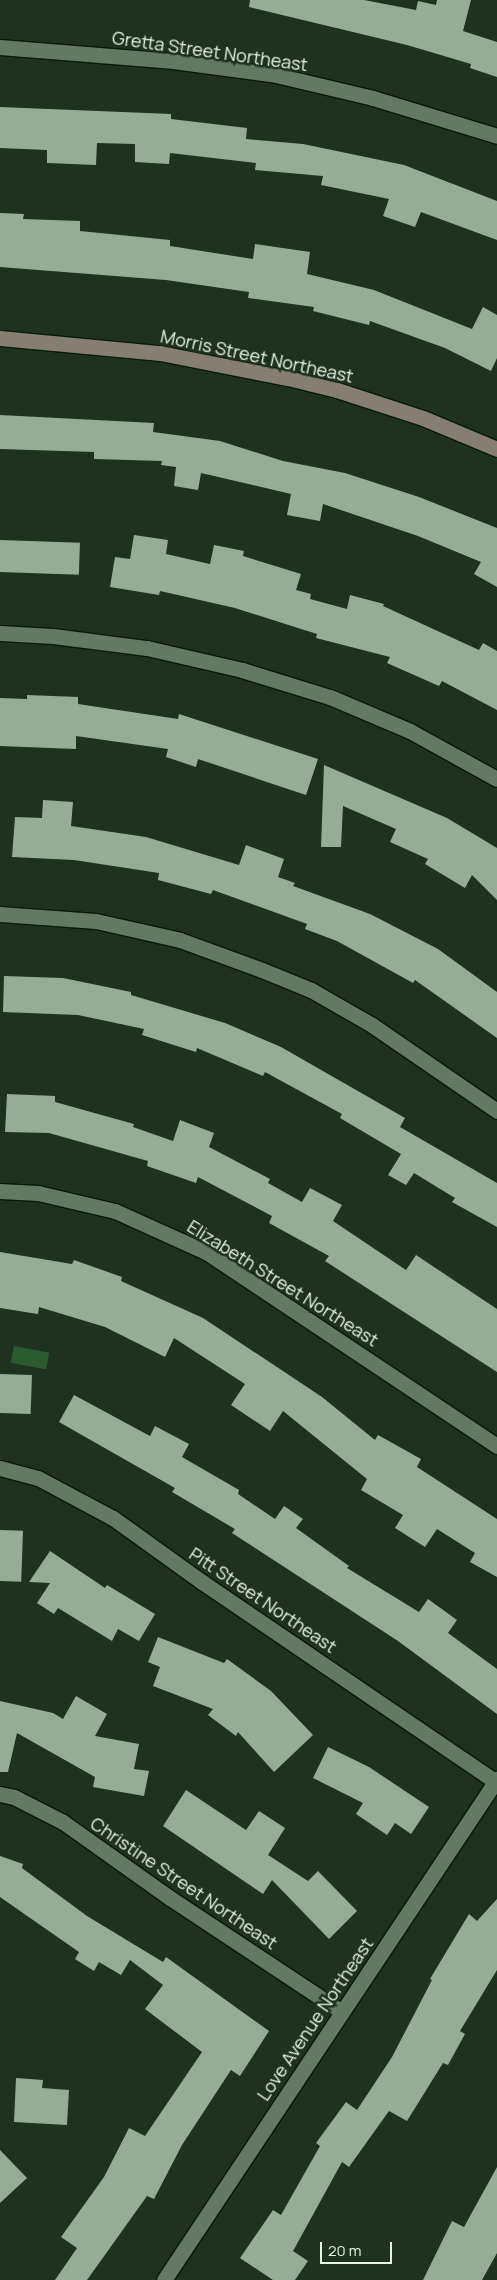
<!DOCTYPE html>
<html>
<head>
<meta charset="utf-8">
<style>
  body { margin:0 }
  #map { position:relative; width:497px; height:2280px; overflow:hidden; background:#1e321f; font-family:Manrope,sans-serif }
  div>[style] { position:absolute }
  .water>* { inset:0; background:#2b5b2e; transform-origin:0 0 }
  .building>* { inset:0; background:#95ad95; transform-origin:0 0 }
  .roads { filter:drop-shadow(1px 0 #071908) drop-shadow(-1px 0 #071908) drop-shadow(0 1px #071908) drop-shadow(0 -1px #071908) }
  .street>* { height:15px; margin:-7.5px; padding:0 7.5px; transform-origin:7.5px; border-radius:7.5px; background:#637963 }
  .secondary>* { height:15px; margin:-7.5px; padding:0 7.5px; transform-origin:7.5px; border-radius:7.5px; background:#867e70 }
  span { translate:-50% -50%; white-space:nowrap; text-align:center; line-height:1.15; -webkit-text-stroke:5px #1e321f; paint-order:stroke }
  .street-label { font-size:18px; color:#e7f3e7 }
  .scale { position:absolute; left:320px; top:2242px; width:72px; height:22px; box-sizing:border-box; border:2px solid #e7f3e7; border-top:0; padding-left:6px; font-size:15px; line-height:18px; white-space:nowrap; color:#e7f3e7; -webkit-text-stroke:4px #1e321f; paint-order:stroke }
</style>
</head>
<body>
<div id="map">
  <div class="water">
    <i style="left:14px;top:1346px;width:36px;height:17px;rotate:11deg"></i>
  </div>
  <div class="building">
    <i style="clip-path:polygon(250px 0,364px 0,416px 10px,418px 1px,436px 5px,437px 0,471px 0,463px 31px,497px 42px,497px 77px,470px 68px,471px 64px,407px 45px,249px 7px)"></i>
    <i style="clip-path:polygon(0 107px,171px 114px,171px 119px,247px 128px,246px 139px,303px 144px,404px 165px,497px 201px,497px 240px,421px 212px,415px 227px,383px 216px,389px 199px,321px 185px,323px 176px,255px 170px,256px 163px,170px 153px,169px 164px,135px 162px,135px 144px,97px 143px,96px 165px,47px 163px,47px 150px,0 148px)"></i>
    <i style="clip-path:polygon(0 213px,24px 214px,23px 219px,80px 221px,80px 231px,170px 240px,170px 246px,253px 259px,255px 244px,310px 252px,307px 274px,374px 290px,472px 329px,483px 307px,497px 315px,497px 358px,491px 371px,445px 348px,370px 321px,369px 325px,313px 311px,314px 307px,248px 298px,249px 292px,166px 280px,0 267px)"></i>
    <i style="clip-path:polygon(0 415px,154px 423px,153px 432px,220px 441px,283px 461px,345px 473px,419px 497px,497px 528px,497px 587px,474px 574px,481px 562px,418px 536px,323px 504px,320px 521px,287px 515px,291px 494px,201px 473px,198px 490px,174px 486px,176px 467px,161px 465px,162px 461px,94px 459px,94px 452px,0 449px)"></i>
    <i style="clip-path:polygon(134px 535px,168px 540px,166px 554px,210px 564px,214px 545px,244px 551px,243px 556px,301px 574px,296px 590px,311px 594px,310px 599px,347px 609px,350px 595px,384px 604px,383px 606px,479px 650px,483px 643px,497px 651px,497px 710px,442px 681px,439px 686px,387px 663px,390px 657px,316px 638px,317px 634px,235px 608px,160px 591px,159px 595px,110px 587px,115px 557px,130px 559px)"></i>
    <i style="left:0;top:540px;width:80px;height:32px;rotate:2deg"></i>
    <i style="clip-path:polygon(27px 695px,78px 697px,78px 704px,178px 719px,179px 714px,318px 759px,306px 795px,198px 759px,196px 767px,166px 757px,168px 749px,76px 736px,76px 749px,0 746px,0 698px,27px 699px)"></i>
    <i style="clip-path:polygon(324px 765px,447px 818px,497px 848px,497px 900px,472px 875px,465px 888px,425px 864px,428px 859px,390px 842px,396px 829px,343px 806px,341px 847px,321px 847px)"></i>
    <i style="clip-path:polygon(43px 800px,73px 802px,71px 826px,146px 837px,239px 865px,246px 845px,284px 859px,278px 877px,295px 883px,293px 886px,370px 914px,438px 949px,497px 992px,497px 1038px,415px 980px,413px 983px,337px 941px,305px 929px,307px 924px,213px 890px,211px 894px,158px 880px,159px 873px,74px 860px,12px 857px,15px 817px,42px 818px)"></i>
    <i style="clip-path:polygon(4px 976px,63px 978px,131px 992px,131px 995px,225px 1023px,281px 1047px,405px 1118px,400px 1127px,497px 1183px,497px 1227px,452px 1202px,455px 1198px,414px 1173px,406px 1185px,388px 1175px,401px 1154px,340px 1118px,342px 1114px,265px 1072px,263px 1076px,197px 1048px,196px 1052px,142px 1035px,144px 1029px,78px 1015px,3px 1012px)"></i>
    <i style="clip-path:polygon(7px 1094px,55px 1096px,55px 1102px,134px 1124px,133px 1127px,173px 1141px,180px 1120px,214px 1133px,209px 1147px,270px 1179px,268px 1183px,302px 1202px,310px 1188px,342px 1205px,333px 1221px,406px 1270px,416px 1255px,497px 1309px,497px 1372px,325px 1261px,329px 1256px,269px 1223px,272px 1216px,198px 1177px,196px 1183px,147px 1166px,148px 1161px,49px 1133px,5px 1132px)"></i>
    <i style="clip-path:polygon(0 1252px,72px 1264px,74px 1260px,122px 1277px,121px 1281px,203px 1318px,322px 1397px,375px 1440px,378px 1435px,421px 1459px,417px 1467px,497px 1519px,497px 1577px,470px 1562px,475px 1553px,437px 1529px,425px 1547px,395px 1528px,403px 1515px,361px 1490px,367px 1479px,283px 1411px,270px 1431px,231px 1405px,245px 1384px,174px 1338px,165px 1357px,105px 1327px,39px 1307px,38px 1314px,0 1308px)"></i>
    <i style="left:0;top:1374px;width:32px;height:39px;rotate:2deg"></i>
    <i style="clip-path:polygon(74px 1395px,150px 1436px,155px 1426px,189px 1444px,182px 1457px,239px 1490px,238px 1494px,275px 1519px,284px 1506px,303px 1519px,296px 1528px,349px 1566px,347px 1568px,419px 1612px,428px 1599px,457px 1620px,448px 1633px,497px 1669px,497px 1714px,398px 1641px,232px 1533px,235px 1529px,172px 1492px,175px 1488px,59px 1422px)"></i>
    <i style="left:0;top:1530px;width:23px;height:51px;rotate:2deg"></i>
    <i style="clip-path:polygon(50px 1551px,105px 1588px,107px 1585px,155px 1614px,139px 1641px,118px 1629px,112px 1641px,58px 1608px,54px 1614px,37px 1603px,50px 1583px,29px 1582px)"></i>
    <i style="clip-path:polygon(158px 1637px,224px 1663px,227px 1659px,271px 1691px,313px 1735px,274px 1772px,238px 1732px,236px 1736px,208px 1715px,213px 1709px,153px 1686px,160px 1667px,148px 1662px)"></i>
    <i style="clip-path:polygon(76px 1696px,107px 1714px,95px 1736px,139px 1744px,134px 1769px,149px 1771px,144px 1796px,93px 1787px,95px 1777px,17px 1733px,8px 1772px,0 1772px,0 1701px,53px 1713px,63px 1719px)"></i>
    <i style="clip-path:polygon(328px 1747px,369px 1767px,429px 1807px,411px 1834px,395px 1823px,387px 1835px,356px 1814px,363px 1803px,313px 1778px)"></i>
    <i style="clip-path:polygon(186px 1790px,246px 1830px,259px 1811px,285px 1828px,268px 1855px,308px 1881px,318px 1871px,357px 1911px,329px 1939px,272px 1880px,263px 1894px,163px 1826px)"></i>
    <i style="clip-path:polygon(0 1856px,23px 1864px,22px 1868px,87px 1916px,163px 1962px,166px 1957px,269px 2031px,240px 2076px,231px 2070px,182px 2145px,154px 2199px,147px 2196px,87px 2280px,55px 2280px,77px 2248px,61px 2237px,104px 2177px,129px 2128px,145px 2136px,202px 2052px,145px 2009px,163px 1985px,130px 1960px,121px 1975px,99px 1962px,94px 1971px,75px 1959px,79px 1952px,0 1897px)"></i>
    <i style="clip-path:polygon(497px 1899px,497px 1970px,460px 2031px,465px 2034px,448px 2065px,443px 2063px,407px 2121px,389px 2111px,349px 2167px,342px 2162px,293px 2251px,308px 2261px,295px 2280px,273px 2280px,240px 2258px,273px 2210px,281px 2215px,320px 2146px,316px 2143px,346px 2102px,357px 2110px,392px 2057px,432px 1980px,430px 1979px,469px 1914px,477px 1921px)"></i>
    <i style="clip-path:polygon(16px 2078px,43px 2080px,42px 2088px,69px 2090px,67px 2125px,14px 2122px)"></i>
    <i style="clip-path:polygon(0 2150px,27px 2178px,0 2203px)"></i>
    <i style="clip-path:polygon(497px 2167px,497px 2253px,482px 2280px,423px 2280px,452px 2221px,464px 2227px)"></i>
  </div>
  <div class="roads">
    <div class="street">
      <i style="left:0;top:47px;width:174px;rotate:4.6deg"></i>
      <i style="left:173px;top:61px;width:104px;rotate:7.7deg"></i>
      <i style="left:276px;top:75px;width:100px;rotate:13.3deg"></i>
      <i style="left:373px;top:98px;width:130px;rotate:17deg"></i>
      <i style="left:0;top:633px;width:53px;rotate:3.2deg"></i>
      <i style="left:53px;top:636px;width:95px;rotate:7.3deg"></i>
      <i style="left:147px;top:648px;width:98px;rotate:13deg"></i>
      <i style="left:242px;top:670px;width:92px;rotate:17.1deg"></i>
      <i style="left:330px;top:697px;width:87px;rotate:23deg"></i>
      <i style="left:410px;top:731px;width:99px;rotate:28.9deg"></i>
      <i style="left:0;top:914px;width:96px;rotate:4.2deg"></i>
      <i style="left:96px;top:921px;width:86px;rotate:12.7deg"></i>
      <i style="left:180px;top:940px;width:87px;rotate:20.1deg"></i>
      <i style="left:262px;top:970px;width:53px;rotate:22.2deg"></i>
      <i style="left:311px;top:990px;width:70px;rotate:29.8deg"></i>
      <i style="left:372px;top:1025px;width:152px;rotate:34.5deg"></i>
      <i style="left:0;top:1191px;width:38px;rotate:3deg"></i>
      <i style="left:38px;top:1193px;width:79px;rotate:13.2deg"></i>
      <i style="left:115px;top:1211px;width:100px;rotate:24.3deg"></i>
      <i style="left:206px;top:1252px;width:350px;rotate:33.7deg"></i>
      <i style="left:0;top:1468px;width:39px;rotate:15deg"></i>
      <i style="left:38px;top:1478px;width:85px;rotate:28.1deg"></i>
      <i style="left:113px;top:1518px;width:110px;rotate:35.7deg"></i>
      <i style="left:202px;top:1582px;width:354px;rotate:34.2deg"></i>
      <i style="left:0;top:1794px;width:14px;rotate:12deg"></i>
      <i style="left:14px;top:1797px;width:55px;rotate:27deg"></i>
      <i style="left:63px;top:1822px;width:131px;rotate:35.4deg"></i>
      <i style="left:170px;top:1898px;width:206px;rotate:33.5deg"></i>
      <i style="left:164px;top:2280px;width:602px;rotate:-56.39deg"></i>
    </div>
    <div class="secondary">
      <i style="left:0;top:338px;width:161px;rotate:5.4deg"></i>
      <i style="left:160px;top:353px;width:130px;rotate:11.1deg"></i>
      <i style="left:288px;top:378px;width:50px;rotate:13.8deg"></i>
      <i style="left:337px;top:390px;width:90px;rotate:18deg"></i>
      <i style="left:423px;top:418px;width:80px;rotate:22.7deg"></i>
    </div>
  </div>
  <div class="street-label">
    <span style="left:210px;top:51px;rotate:8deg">Gretta Street Northeast</span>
    <span style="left:257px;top:356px;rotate:12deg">Morris Street Northeast</span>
    <span style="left:283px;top:1283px;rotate:32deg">Elizabeth Street Northeast</span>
    <span style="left:263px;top:1600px;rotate:34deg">Pitt Street Northeast</span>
    <span style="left:184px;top:1883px;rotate:34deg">Christine Street Northeast</span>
    <span style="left:315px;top:2019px;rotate:-56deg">Love Avenue Northeast</span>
  </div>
  <div class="scale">20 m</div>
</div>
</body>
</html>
